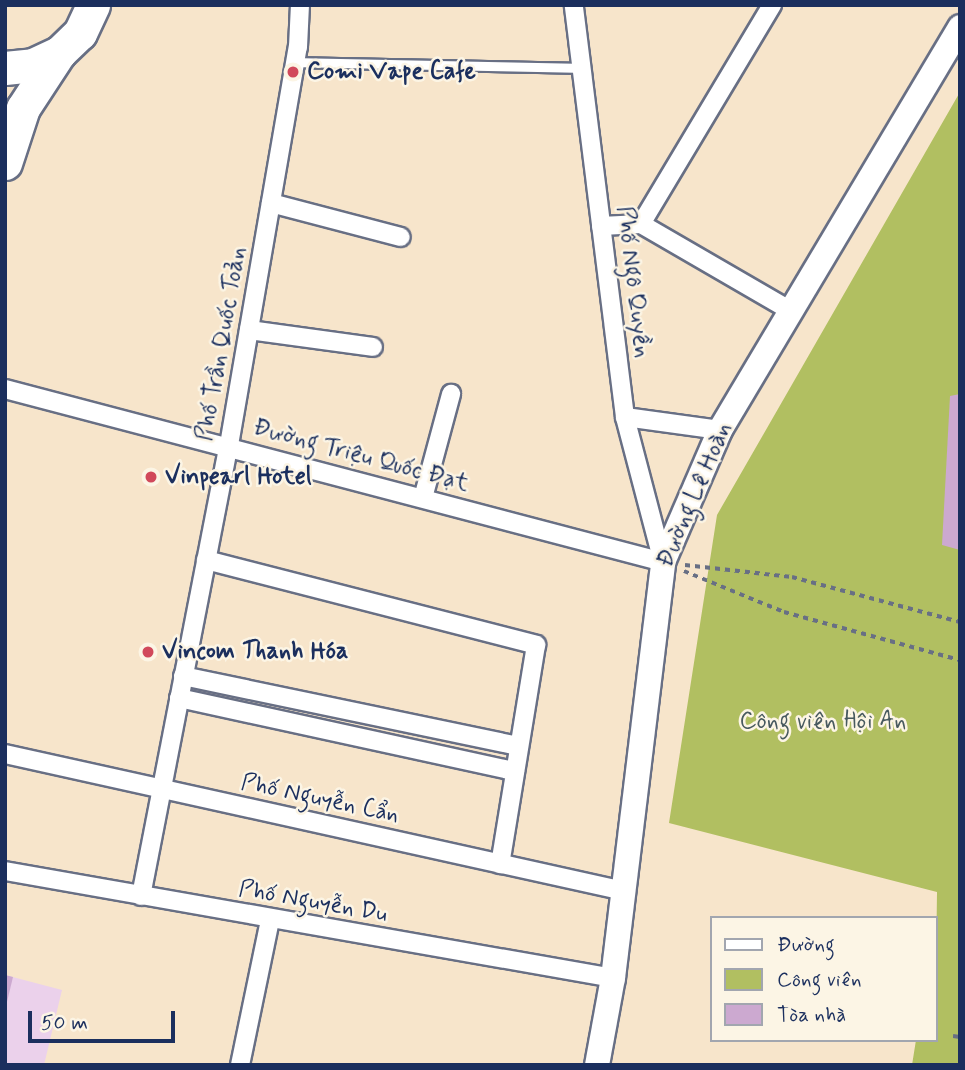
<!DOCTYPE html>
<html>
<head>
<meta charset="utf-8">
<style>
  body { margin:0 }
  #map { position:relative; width:965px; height:1070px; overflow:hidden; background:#f7e5cb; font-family:Mynerve,sans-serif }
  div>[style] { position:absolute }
  .built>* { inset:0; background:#ebd1eb }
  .green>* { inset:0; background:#b1bf61 }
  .building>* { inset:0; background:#cca9d0 }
  .path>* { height:3.5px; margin-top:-1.75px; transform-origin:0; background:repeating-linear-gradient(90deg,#686f84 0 5px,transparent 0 10px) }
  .roads { filter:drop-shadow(2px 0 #686f84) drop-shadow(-2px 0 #686f84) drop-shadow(0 2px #686f84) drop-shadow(0 -2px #686f84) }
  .lane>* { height:9px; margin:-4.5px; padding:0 4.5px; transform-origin:4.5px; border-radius:4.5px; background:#fff }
  .street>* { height:18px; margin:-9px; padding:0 9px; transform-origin:9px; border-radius:9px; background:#fff }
  .secondary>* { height:24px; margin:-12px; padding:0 12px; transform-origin:12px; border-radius:12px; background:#fff }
  .highway>* { height:33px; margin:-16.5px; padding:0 16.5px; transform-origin:16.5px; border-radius:16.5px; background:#fff }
  .dots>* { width:19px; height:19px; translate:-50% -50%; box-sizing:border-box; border:4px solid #fcf5e5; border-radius:50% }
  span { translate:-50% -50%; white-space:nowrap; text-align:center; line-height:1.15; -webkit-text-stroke:5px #fcf5e5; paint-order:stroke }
  .poi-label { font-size:24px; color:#1b2f5e; font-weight:700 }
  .left { translate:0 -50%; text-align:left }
  .street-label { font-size:24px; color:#1b2f5e }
  .park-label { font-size:24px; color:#485a5f }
  .frame { position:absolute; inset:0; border:7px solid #1b2f5e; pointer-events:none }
  .legend { position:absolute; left:710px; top:916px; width:228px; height:126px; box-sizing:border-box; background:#fcf5e5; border:2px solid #a2a6af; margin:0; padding:9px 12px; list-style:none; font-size:21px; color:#1b2f5e }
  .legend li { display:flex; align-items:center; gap:14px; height:35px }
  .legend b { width:35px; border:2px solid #a2a6af }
  .scale { position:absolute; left:28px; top:1011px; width:147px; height:32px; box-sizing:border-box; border:4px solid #1b2f5e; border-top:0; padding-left:9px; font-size:21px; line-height:24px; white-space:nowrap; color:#1b2f5e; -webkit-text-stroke:5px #fcf5e5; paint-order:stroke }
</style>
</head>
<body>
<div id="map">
  <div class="built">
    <i style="clip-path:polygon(5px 975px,62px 990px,44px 1065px,5px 1065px)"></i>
  </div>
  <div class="green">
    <i style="clip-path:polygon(960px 92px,960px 1065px,912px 1065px,916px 1040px,935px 1040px,937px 892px,669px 823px,717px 515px)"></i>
  </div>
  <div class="building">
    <i style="clip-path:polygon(960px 394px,960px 550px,942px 545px,950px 396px)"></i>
    <i style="clip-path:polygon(5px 975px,13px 977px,6px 1006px,5px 1006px)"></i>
  </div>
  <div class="path">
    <i style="left:685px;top:565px;width:108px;rotate:6.4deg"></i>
    <i style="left:792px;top:577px;width:174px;rotate:15deg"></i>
    <i style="left:684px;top:571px;width:108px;rotate:22.3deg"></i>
    <i style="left:784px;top:612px;width:182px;rotate:15.3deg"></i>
    <i style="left:953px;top:1036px;width:7px;rotate:8deg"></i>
  </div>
  <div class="roads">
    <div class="lane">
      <i style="left:295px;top:62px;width:287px;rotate:1.2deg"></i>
    </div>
    <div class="street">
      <i style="left:271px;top:203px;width:134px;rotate:14.7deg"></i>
      <i style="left:641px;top:224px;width:255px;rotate:-59.1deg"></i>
      <i style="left:601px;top:226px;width:40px;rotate:-2.9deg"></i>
      <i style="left:641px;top:224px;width:173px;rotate:30.1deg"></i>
      <i style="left:249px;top:330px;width:125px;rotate:7.8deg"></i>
      <i style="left:5px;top:389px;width:680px;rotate:14.73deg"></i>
      <i style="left:663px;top:562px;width:150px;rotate:-104.7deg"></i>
      <i style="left:625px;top:417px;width:415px;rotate:-97.1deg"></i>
      <i style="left:625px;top:417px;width:96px;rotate:7.8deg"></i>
      <i style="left:423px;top:498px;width:108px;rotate:-74.9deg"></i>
      <i style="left:206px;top:560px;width:341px;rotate:14.4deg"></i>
      <i style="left:536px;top:645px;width:222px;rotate:99.3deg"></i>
      <i style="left:183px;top:676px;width:343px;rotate:11.8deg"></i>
      <i style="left:179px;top:698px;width:344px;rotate:12.3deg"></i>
      <i style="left:5px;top:754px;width:634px;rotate:12.48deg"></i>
      <i style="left:5px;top:871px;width:617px;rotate:9.98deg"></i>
      <i style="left:141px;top:896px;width:460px;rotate:-79deg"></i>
      <i style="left:229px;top:445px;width:404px;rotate:-80.2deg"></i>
      <i style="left:298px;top:47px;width:42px;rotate:-87.3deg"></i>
      <i style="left:240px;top:1065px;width:148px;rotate:-78.3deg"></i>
    </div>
    <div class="secondary">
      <i style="left:597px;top:1065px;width:88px;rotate:-79.6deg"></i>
      <i style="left:613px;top:978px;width:419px;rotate:-83.1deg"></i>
      <i style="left:663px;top:562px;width:144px;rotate:-66.6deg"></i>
      <i style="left:720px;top:430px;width:469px;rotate:-59.2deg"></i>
    </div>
    <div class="highway">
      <i style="left:5px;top:68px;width:28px;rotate:-6deg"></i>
      <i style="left:33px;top:65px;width:29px;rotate:-25deg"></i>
      <i style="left:59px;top:53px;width:29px;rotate:-44deg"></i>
      <i style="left:80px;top:33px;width:31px;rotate:-65deg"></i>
      <i style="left:5px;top:163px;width:58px;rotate:-71.9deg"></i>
      <i style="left:23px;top:108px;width:66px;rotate:-56.8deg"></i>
    </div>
  </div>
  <div class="dots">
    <i style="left:293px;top:72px;background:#d1495b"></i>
    <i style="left:151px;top:477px;background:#d1495b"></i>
    <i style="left:148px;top:652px;background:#d1495b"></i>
  </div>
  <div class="poi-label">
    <span class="left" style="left:307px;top:72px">Comi Vape Cafe</span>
    <span class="left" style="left:165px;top:477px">Vinpearl Hotel</span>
    <span class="left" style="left:162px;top:652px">Vincom Thanh Hóa</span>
  </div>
  <div class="street-label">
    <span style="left:633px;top:282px;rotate:83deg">Phố Ngô Quyền</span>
    <span style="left:222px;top:344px;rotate:-80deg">Phố Trần Quốc Toản</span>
    <span style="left:361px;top:456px;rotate:15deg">Đường Triệu Quốc Đạt</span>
    <span style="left:695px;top:495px;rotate:-67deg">Đường Lê Hoàn</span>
    <span style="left:320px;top:799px;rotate:12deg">Phố Nguyễn Cẩn</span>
    <span style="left:313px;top:902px;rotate:10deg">Phố Nguyễn Du</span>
  </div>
  <div class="park-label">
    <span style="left:823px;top:722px">Công viên Hội An</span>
  </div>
  <div class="frame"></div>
  <ul class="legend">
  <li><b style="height:9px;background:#fff"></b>Đường</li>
  <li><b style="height:19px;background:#b1bf61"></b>Công viên</li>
  <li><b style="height:19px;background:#cca9d0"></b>Tòa nhà</li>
  </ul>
  <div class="scale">50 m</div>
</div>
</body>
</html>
